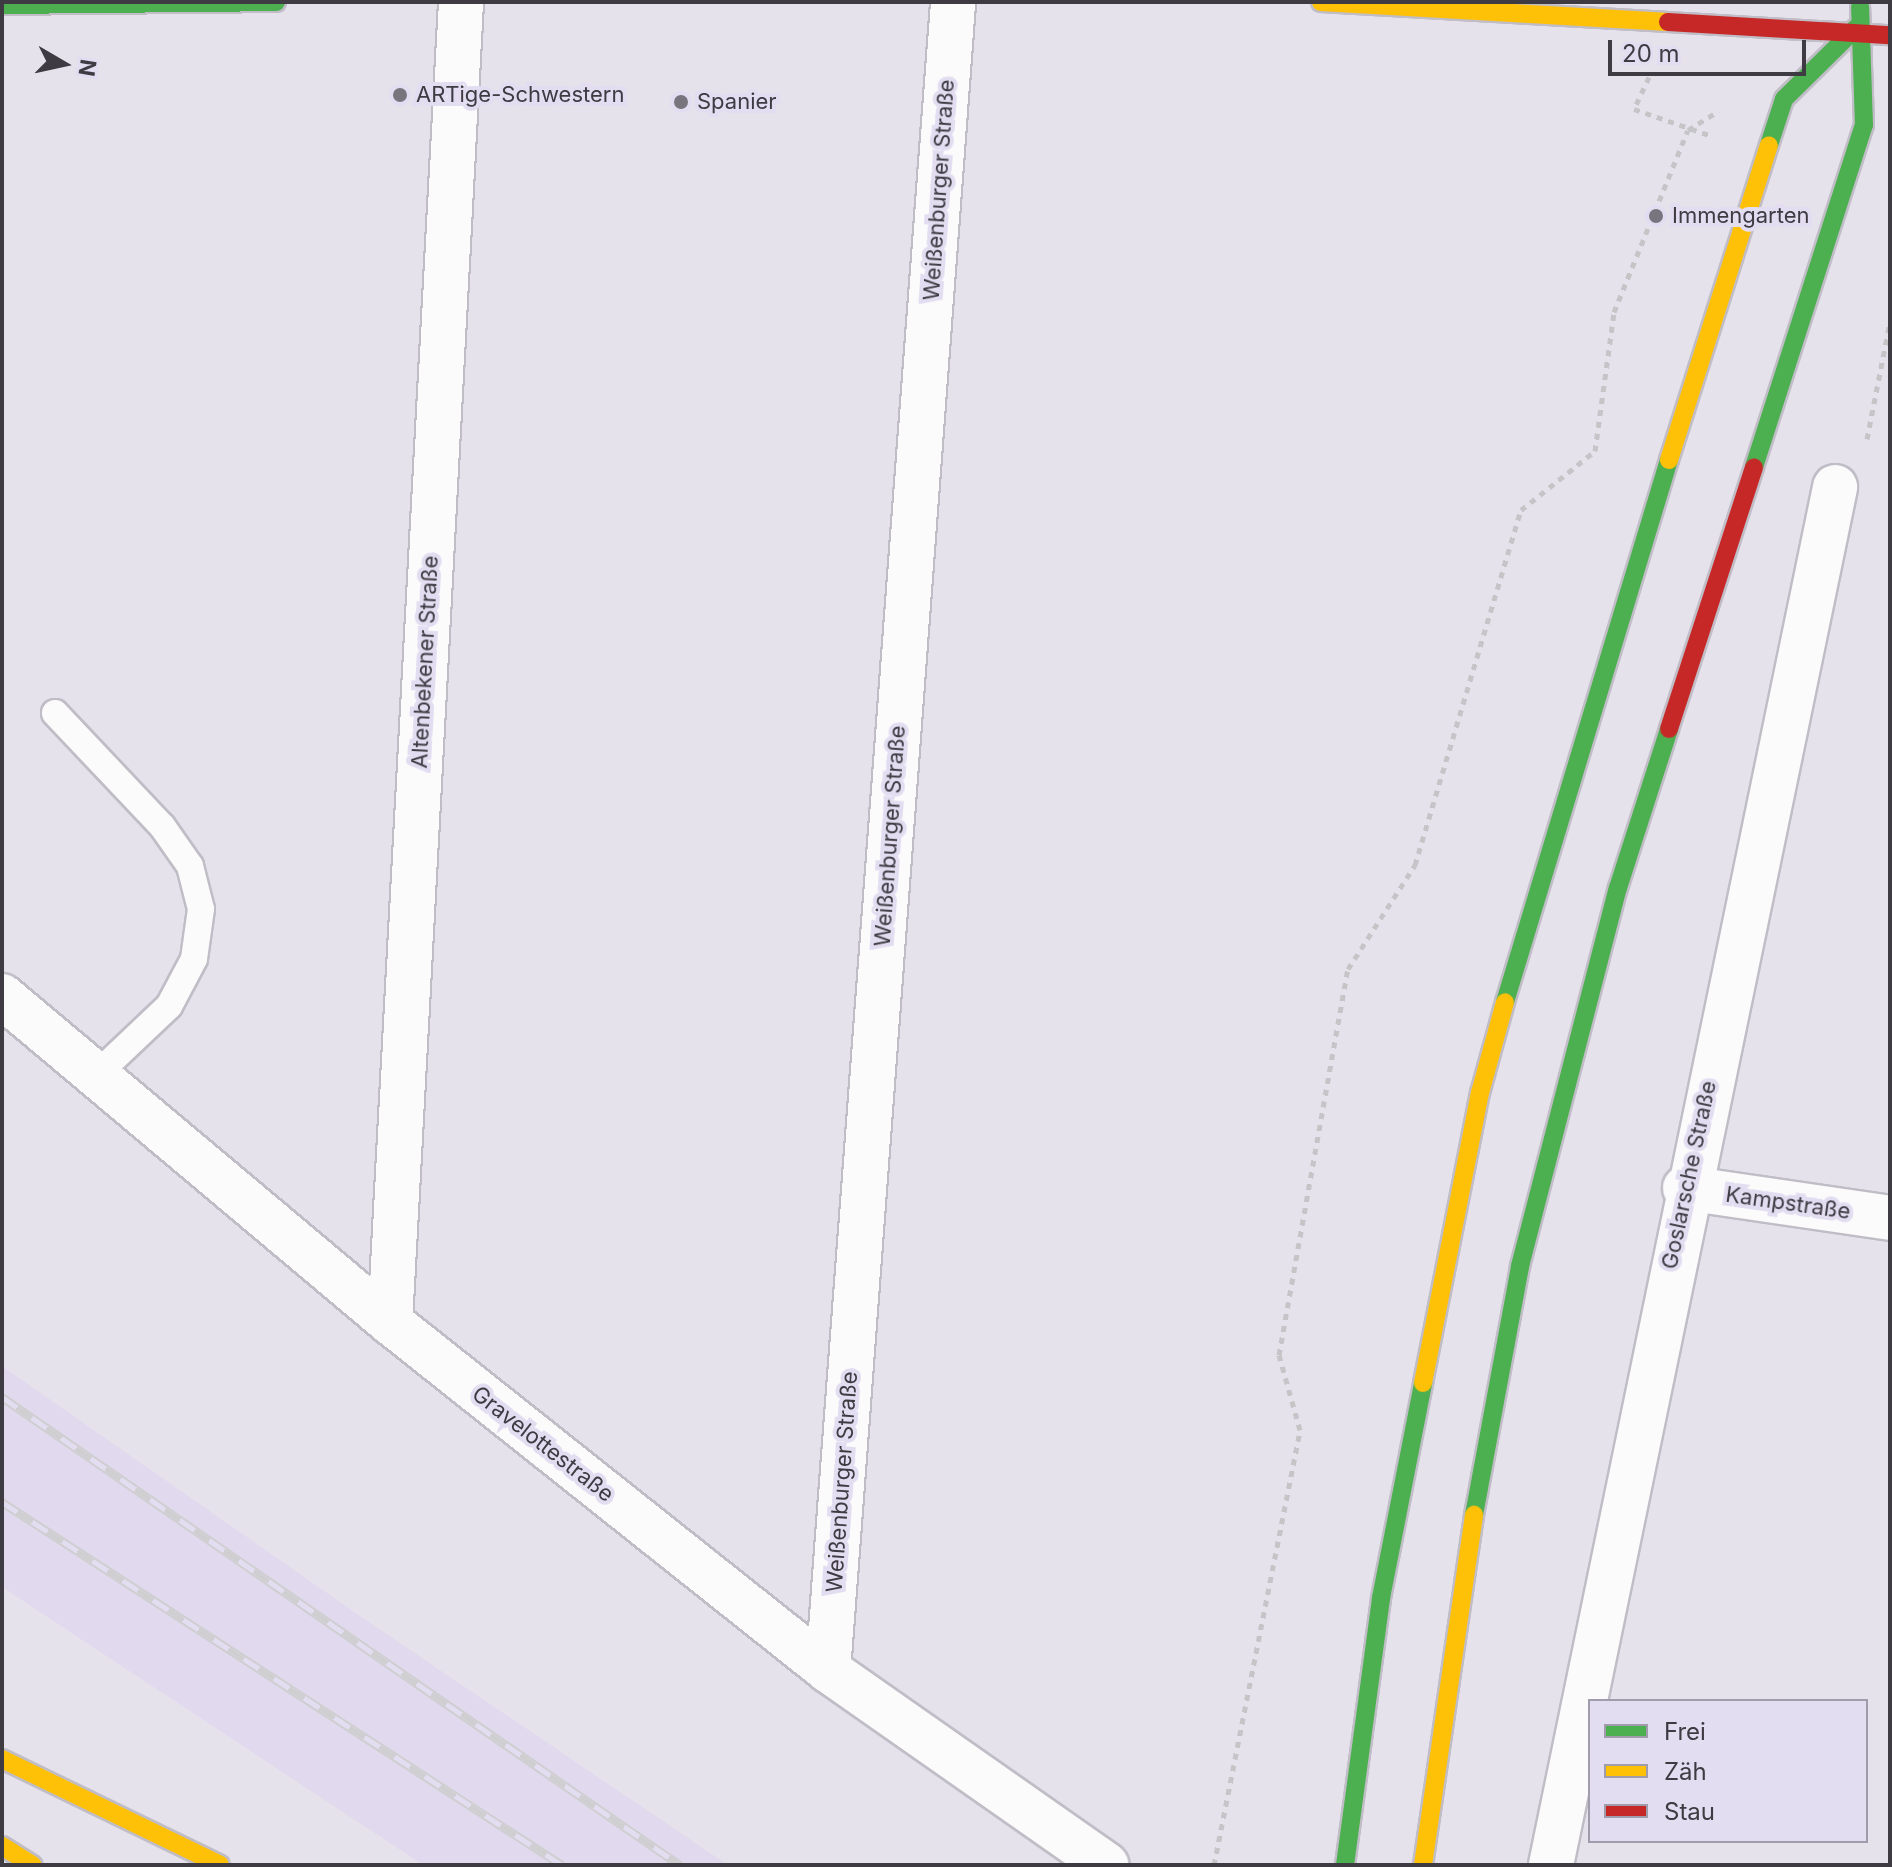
<!DOCTYPE html>
<html>
<head>
<meta charset="utf-8">
<style>
  body { margin:0 }
  #map { position:relative; width:1892px; height:1867px; overflow:hidden; background:#e5e2ec; font-family:Inter,sans-serif }
  div>[style] { position:absolute }
  .built>* { inset:0; background:#e1daee }
  .path>* { height:5px; margin-top:-2.5px; transform-origin:0; background:repeating-linear-gradient(90deg,#c5c4c6 0 6px,transparent 0 12px) }
  .roads { filter:drop-shadow(2px 0 #c0bdc6) drop-shadow(-2px 0 #c0bdc6) drop-shadow(0 2px #c0bdc6) drop-shadow(0 -2px #c0bdc6) }
  .lane>* { height:26px; margin:-13px; padding:0 13px; transform-origin:13px; border-radius:13px; background:#fbfbfc }
  .street>* { height:44px; margin:-22px; padding:0 22px; transform-origin:22px; border-radius:22px; background:#fbfbfc }
  .fast>* { height:18px; margin:-9px; padding:0 9px; transform-origin:9px; border-radius:9px; background:#4caf50 }
  .slow>* { height:18px; margin:-9px; padding:0 9px; transform-origin:9px; border-radius:9px; background:#ffc107 }
  .jam>* { height:18px; margin:-9px; padding:0 9px; transform-origin:9px; border-radius:9px; background:#c62828 }
  .rail>* { height:9px; margin-top:-4.5px; transform-origin:0; background:repeating-linear-gradient(90deg,#e3ddf1 0 18px,#cfced1 0 36px); box-sizing:border-box; border-block:2px solid #cfced1 }
  .dots>* { width:22px; height:22px; translate:-50% -50%; box-sizing:border-box; border:4px solid #e3ddf1; border-radius:50% }
  span { translate:-50% -50%; white-space:nowrap; text-align:center; line-height:1.15; -webkit-text-stroke:8px #e3ddf1; paint-order:stroke }
  .poi-label { font-size:22px; color:#3e3b43 }
  .left { translate:0 -50%; text-align:left }
  .street-label { font-size:22px; color:#3e3b43 }
  .frame { position:absolute; inset:0; border:4px solid #3e3b43; pointer-events:none }
  .legend { position:absolute; left:1588px; top:1699px; width:280px; height:144px; box-sizing:border-box; background:#e3ddf1; border:2px solid #a19cab; margin:0; padding:10px 14px; list-style:none; font-size:24px; color:#3e3b43 }
  .legend li { display:flex; align-items:center; gap:16px; height:40px }
  .legend b { width:40px; border:2px solid #a19cab }
  .north { position:absolute; left:24px; top:24px; width:80px; height:80px; -webkit-text-stroke:6px #e3ddf1; paint-order:stroke; rotate:99deg; font-size:22px; font-weight:700; line-height:32px; text-align:center; color:#3e3b43 }
  .north::after { content:''; display:block; margin:auto; width:28px; height:36px; background:#3e3b43; clip-path:polygon(50% 0,100% 100%,50% 72%,0 100%) }
  .scale { position:absolute; left:1608px; top:40px; width:198px; height:36px; box-sizing:border-box; border:4px solid #3e3b43; border-top:0; padding-left:10px; font-size:24px; line-height:28px; white-space:nowrap; color:#3e3b43; -webkit-text-stroke:6px #e3ddf1; paint-order:stroke }
</style>
</head>
<body>
<div id="map">
  <div class="built">
    <i style="clip-path:polygon(2px 1366px,363px 1618px,728px 1865px,423px 1865px,2px 1587px)"></i>
  </div>
  <div class="path">
    <i style="left:1649px;top:77px;width:35px;rotate:115deg"></i>
    <i style="left:1634px;top:109px;width:83px;rotate:19.1deg"></i>
    <i style="left:1867px;top:439px;width:119px;rotate:-78.9deg"></i>
    <i style="left:1214px;top:1865px;width:443px;rotate:-78.8deg"></i>
    <i style="left:1300px;top:1430px;width:78px;rotate:-105.6deg"></i>
    <i style="left:1279px;top:1355px;width:392px;rotate:-79.9deg"></i>
    <i style="left:1348px;top:969px;width:124px;rotate:-57.2deg"></i>
    <i style="left:1415px;top:865px;width:370px;rotate:-73.4deg"></i>
    <i style="left:1521px;top:510px;width:95px;rotate:-38.6deg"></i>
    <i style="left:1595px;top:451px;width:140px;rotate:-82.2deg"></i>
    <i style="left:1614px;top:312px;width:196px;rotate:-67.9deg"></i>
    <i style="left:1688px;top:130px;width:36px;rotate:-32deg"></i>
  </div>
  <div class="roads">
    <div class="lane">
      <i style="left:55px;top:713px;width:156px;rotate:46.6deg"></i>
      <i style="left:162px;top:826px;width:49px;rotate:55deg"></i>
      <i style="left:190px;top:866px;width:44px;rotate:75.7deg"></i>
      <i style="left:201px;top:909px;width:50px;rotate:98deg"></i>
      <i style="left:194px;top:959px;width:53px;rotate:118deg"></i>
      <i style="left:169px;top:1006px;width:100px;rotate:136.6deg"></i>
    </div>
    <div class="street">
      <i style="left:2px;top:996px;width:507px;rotate:40.04deg"></i>
      <i style="left:390px;top:1322px;width:559px;rotate:38.47deg"></i>
      <i style="left:828px;top:1670px;width:340px;rotate:35deg"></i>
      <i style="left:1685px;top:1188px;width:207px;rotate:8.3deg"></i>
      <i style="left:390px;top:1322px;width:1322px;rotate:-86.92deg"></i>
      <i style="left:828px;top:1670px;width:1673px;rotate:-85.71deg"></i>
      <i style="left:1551px;top:1865px;width:1407px;rotate:-78.35deg"></i>
    </div>
    <div class="fast">
      <i style="left:2px;top:5px;width:274px;rotate:-0.6deg"></i>
      <i style="left:1769px;top:145px;width:48px;rotate:-71.9deg"></i>
      <i style="left:1784px;top:99px;width:101px;rotate:-44.6deg"></i>
      <i style="left:1754px;top:467px;width:359px;rotate:-72.2deg"></i>
      <i style="left:1864px;top:125px;width:118px;rotate:-91.9deg"></i>
      <i style="left:1505px;top:1002px;width:566px;rotate:-73.17deg"></i>
      <i style="left:1474px;top:1515px;width:253px;rotate:-79.5deg"></i>
      <i style="left:1520px;top:1266px;width:390px;rotate:-75.5deg"></i>
      <i style="left:1618px;top:888px;width:167px;rotate:-72.2deg"></i>
      <i style="left:1345px;top:1865px;width:269px;rotate:-82.3deg"></i>
      <i style="left:1381px;top:1598px;width:219px;rotate:-78.9deg"></i>
    </div>
    <div class="slow">
      <i style="left:1321px;top:2px;width:348px;rotate:3.3deg"></i>
      <i style="left:1669px;top:460px;width:330px;rotate:-72.4deg"></i>
      <i style="left:1423px;top:1383px;width:296px;rotate:-78.9deg"></i>
      <i style="left:1480px;top:1093px;width:94px;rotate:-74.6deg"></i>
      <i style="left:2px;top:1759px;width:242px;rotate:25.9deg"></i>
      <i style="left:2px;top:1846px;width:36px;rotate:32deg"></i>
      <i style="left:1423px;top:1865px;width:354px;rotate:-81.7deg"></i>
    </div>
    <div class="jam">
      <i style="left:1668px;top:22px;width:222px;rotate:3.4deg"></i>
      <i style="left:1669px;top:729px;width:275px;rotate:-72deg"></i>
    </div>
  </div>
  <div class="rail">
    <i style="left:2px;top:1397px;width:824px;rotate:34.62deg"></i>
    <i style="left:2px;top:1502px;width:667px;rotate:32.95deg"></i>
  </div>
  <div class="dots">
    <i style="left:400px;top:95px;background:#78757e"></i>
    <i style="left:681px;top:102px;background:#78757e"></i>
    <i style="left:1656px;top:216px;background:#78757e"></i>
  </div>
  <div class="poi-label">
    <span class="left" style="left:416px;top:95px">ARTige-Schwestern</span>
    <span class="left" style="left:697px;top:102px">Spanier</span>
    <span class="left" style="left:1672px;top:216px">Immengarten</span>
  </div>
  <div class="street-label">
    <span style="left:939px;top:190px;rotate:-86deg">Weißenburger Straße</span>
    <span style="left:425px;top:662px;rotate:-87deg">Altenbekener Straße</span>
    <span style="left:890px;top:836px;rotate:-86deg">Weißenburger Straße</span>
    <span style="left:1689px;top:1175px;rotate:-78deg">Goslarsche Straße</span>
    <span style="left:1788px;top:1203px;rotate:8deg">Kampstraße</span>
    <span style="left:543px;top:1444px;rotate:38deg">Gravelottestraße</span>
    <span style="left:842px;top:1482px;rotate:-86deg">Weißenburger Straße</span>
  </div>
  <div class="frame"></div>
  <ul class="legend">
  <li><b style="height:10px;background:#4caf50"></b>Frei</li>
  <li><b style="height:10px;background:#ffc107"></b>Zäh</li>
  <li><b style="height:10px;background:#c62828"></b>Stau</li>
  </ul>
  <div class="north">N</div>
  <div class="scale">20 m</div>
</div>
</body>
</html>
